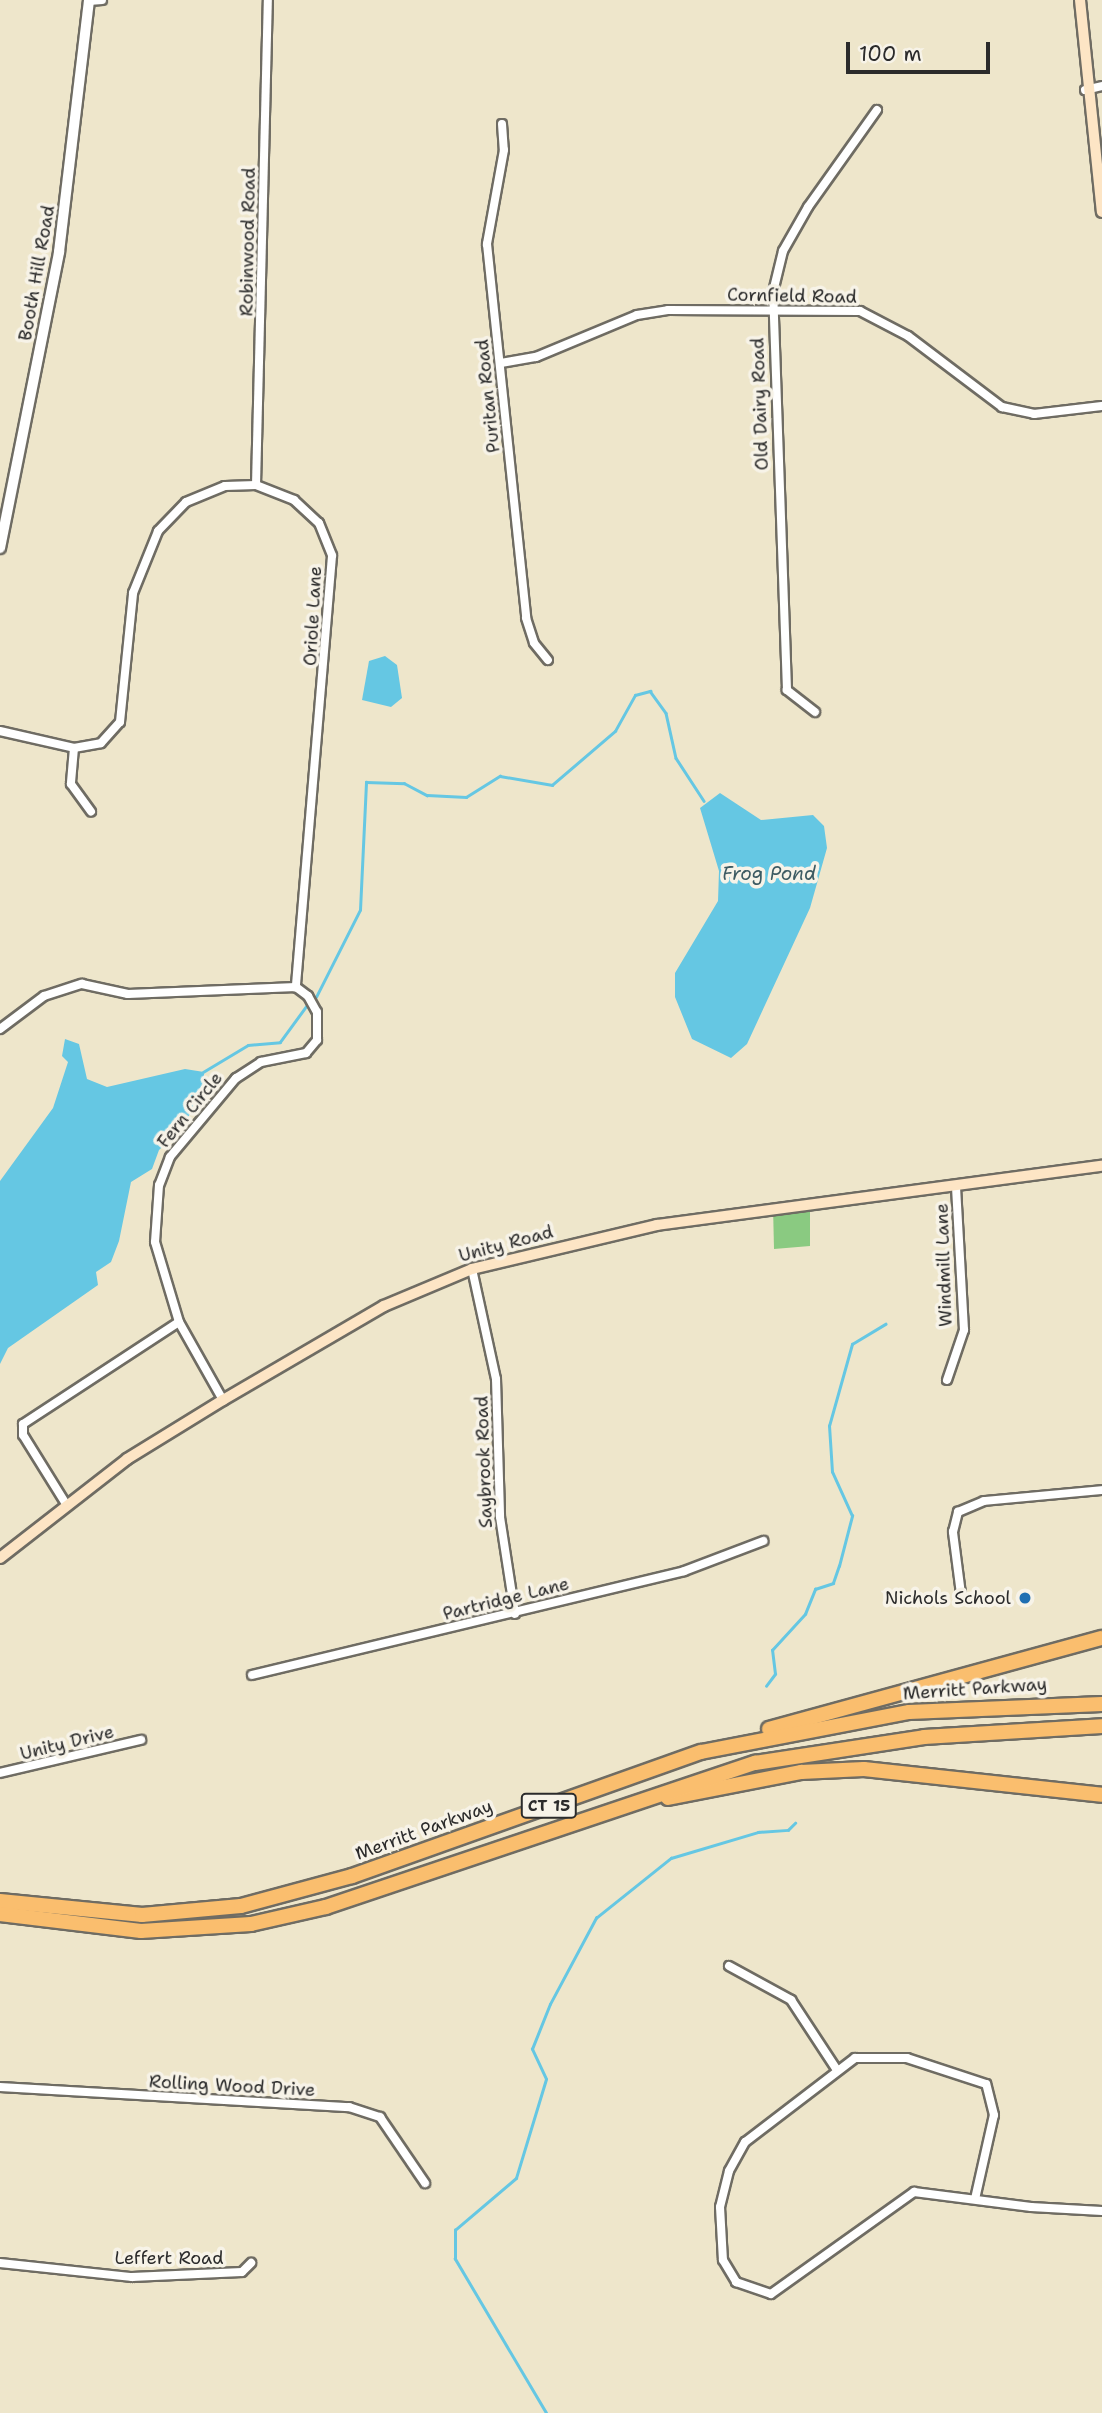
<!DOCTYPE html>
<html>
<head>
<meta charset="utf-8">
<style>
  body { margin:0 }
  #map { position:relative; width:1102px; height:2413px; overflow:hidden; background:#eee6cb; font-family:"Shantell Sans",sans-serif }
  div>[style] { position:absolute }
  .green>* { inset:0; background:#8aca81 }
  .water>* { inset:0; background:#65c7e3 }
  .stream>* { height:2.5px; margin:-1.25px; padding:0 1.25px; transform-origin:1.25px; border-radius:1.25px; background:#65c7e3 }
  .roads { filter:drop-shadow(2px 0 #6f6c63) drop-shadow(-2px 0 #6f6c63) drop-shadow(0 2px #6f6c63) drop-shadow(0 -2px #6f6c63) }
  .minor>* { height:8px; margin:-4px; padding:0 4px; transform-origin:4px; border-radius:4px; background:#fff }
  .tertiary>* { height:10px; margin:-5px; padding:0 5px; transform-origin:5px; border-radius:5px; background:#fff }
  .secondary>* { height:10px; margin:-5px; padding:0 5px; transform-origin:5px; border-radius:5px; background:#fde5c5 }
  .motorway>* { height:14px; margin:-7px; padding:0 7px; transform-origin:7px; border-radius:7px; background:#fabe6e }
  .dots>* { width:19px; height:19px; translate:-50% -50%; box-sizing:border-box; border:4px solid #f7f3e8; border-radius:50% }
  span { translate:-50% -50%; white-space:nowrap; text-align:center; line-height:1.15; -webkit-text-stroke:7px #f7f3e8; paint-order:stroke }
  .shield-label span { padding:2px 5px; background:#f7f3e8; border:2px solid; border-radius:5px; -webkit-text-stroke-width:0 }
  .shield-label { font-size:16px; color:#2b2b2b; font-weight:700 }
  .street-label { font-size:18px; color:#2b2b2b }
  .poi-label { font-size:18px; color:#2b2b2b }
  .right { translate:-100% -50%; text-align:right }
  .water-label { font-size:19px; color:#3c5a62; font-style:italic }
  .scale { position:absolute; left:846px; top:42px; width:144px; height:32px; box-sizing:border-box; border:4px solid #2b2b2b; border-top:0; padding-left:9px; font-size:21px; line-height:24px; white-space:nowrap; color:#2b2b2b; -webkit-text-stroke:5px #f7f3e8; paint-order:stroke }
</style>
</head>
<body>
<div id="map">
  <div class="green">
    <i style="clip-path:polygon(810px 1202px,810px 1246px,774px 1249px,773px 1206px)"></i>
  </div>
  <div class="water">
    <i style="clip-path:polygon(385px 656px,397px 665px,402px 698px,391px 707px,362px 700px,369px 661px)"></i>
    <i style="clip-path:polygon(720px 793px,761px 820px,813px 815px,824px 826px,827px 848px,810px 908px,747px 1044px,731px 1058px,692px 1039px,675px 997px,675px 973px,718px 901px,719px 871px,700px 808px)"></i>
    <i style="clip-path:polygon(65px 1039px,79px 1044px,87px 1079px,107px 1087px,185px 1069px,204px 1072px,204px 1081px,185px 1125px,159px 1150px,152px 1169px,131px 1182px,119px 1241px,111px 1262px,96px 1272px,98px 1285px,8px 1348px,0 1364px,0 1181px,53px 1108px,68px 1062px,62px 1056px)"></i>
  </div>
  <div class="stream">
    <i style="left:316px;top:997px;width:97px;rotate:-63.2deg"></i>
    <i style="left:360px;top:910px;width:128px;rotate:-87.3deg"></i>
    <i style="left:366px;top:782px;width:38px;rotate:2deg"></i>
    <i style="left:404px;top:783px;width:26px;rotate:28deg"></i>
    <i style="left:427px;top:795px;width:39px;rotate:3deg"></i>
    <i style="left:466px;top:797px;width:40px;rotate:-32deg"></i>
    <i style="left:500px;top:776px;width:53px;rotate:9.8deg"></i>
    <i style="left:552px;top:785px;width:83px;rotate:-40.6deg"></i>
    <i style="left:615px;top:731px;width:41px;rotate:-60.9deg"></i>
    <i style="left:635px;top:695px;width:16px;rotate:-15deg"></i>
    <i style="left:650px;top:691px;width:27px;rotate:54deg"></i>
    <i style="left:666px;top:713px;width:46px;rotate:77.5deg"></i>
    <i style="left:676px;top:758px;width:51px;rotate:56.9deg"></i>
    <i style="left:203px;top:1072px;width:52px;rotate:-31deg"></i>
    <i style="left:248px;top:1045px;width:32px;rotate:-5deg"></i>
    <i style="left:280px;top:1042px;width:46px;rotate:-53.9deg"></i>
    <i style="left:766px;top:1686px;width:15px;rotate:-53deg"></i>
    <i style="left:775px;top:1674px;width:24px;rotate:-97deg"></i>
    <i style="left:772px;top:1650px;width:49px;rotate:-47.5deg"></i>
    <i style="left:805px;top:1614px;width:27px;rotate:-68deg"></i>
    <i style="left:815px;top:1589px;width:19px;rotate:-18deg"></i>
    <i style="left:833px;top:1583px;width:18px;rotate:-71deg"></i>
    <i style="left:839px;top:1566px;width:52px;rotate:-75.4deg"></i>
    <i style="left:852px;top:1516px;width:48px;rotate:-114.4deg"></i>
    <i style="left:832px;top:1472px;width:46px;rotate:-93.7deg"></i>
    <i style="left:829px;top:1426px;width:85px;rotate:-74.3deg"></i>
    <i style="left:852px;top:1344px;width:39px;rotate:-31deg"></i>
    <i style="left:546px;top:2413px;width:179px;rotate:-120.6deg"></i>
    <i style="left:455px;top:2259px;width:29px;rotate:-90deg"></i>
    <i style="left:455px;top:2230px;width:80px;rotate:-40.4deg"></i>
    <i style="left:516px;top:2178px;width:103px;rotate:-73.1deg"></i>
    <i style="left:546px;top:2079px;width:33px;rotate:-115deg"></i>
    <i style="left:532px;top:2049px;width:48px;rotate:-68.2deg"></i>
    <i style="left:550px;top:2004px;width:98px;rotate:-61.9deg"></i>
    <i style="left:596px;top:1918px;width:96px;rotate:-38.7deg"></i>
    <i style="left:671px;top:1858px;width:91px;rotate:-16.6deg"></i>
    <i style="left:758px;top:1832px;width:30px;rotate:-4deg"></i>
    <i style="left:788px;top:1830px;width:10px;rotate:-45deg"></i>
  </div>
  <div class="roads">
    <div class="minor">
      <i style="left:89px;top:1px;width:13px;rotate:-4deg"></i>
      <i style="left:1085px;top:90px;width:17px;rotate:-13deg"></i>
      <i style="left:502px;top:124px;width:26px;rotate:86deg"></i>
      <i style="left:504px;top:150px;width:96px;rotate:100.3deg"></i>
      <i style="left:487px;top:244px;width:376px;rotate:84deg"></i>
      <i style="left:526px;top:618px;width:26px;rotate:72deg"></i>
      <i style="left:534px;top:643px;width:22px;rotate:51deg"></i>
      <i style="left:501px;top:363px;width:36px;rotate:-10deg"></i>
      <i style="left:536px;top:357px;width:109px;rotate:-22.6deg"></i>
      <i style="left:637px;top:315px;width:31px;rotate:-9deg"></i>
      <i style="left:668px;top:310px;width:192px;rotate:0.3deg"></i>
      <i style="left:860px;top:311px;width:54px;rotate:27.5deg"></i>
      <i style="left:908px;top:336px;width:118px;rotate:37.1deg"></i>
      <i style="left:1002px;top:407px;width:33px;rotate:12deg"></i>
      <i style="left:1034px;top:414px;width:68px;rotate:-6.7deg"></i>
      <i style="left:256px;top:485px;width:485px;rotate:-88.6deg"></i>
      <i style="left:815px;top:712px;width:36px;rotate:-142deg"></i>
      <i style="left:787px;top:690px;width:398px;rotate:-92deg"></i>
      <i style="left:773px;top:292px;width:42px;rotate:-76.3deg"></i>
      <i style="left:783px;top:251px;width:51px;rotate:-60.4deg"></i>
      <i style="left:808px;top:207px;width:119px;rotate:-54.6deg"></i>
      <i style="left:0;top:731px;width:76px;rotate:12.9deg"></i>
      <i style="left:74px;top:748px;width:27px;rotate:-10deg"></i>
      <i style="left:101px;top:743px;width:28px;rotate:-48deg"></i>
      <i style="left:120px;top:722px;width:130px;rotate:-84.2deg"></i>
      <i style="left:133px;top:593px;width:67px;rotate:-68deg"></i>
      <i style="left:158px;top:531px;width:40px;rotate:-46deg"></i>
      <i style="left:186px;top:502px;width:42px;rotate:-22.3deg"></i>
      <i style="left:225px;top:486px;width:31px;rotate:-2deg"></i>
      <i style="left:256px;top:485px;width:41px;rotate:21.5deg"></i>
      <i style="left:294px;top:500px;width:34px;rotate:43deg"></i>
      <i style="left:319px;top:523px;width:35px;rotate:68deg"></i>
      <i style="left:332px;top:556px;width:433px;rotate:94.8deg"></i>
      <i style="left:74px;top:748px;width:36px;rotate:95deg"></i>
      <i style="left:71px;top:784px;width:34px;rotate:54deg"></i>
      <i style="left:0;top:1029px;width:55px;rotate:-36.9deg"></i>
      <i style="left:44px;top:996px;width:40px;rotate:-18deg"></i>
      <i style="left:82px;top:984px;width:47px;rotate:12.3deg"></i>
      <i style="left:128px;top:994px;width:168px;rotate:-2.4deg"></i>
      <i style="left:296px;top:987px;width:15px;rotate:37deg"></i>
      <i style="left:308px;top:996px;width:18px;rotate:61deg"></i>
      <i style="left:317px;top:1012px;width:28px;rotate:90deg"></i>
      <i style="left:317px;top:1040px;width:17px;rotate:130deg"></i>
      <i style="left:306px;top:1053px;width:46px;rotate:168.7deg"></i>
      <i style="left:261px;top:1062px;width:30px;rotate:147deg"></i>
      <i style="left:236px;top:1078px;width:103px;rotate:129.9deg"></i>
      <i style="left:170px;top:1157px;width:30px;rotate:111deg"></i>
      <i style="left:159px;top:1185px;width:57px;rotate:94deg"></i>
      <i style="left:155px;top:1242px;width:84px;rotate:73.3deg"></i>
      <i style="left:179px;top:1322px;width:90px;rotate:60.6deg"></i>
      <i style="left:472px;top:1269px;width:113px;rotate:77.7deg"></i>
      <i style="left:496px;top:1379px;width:138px;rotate:88.3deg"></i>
      <i style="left:500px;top:1517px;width:98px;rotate:81.2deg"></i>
      <i style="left:947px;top:1380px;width:53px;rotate:-71.2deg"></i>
      <i style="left:964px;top:1330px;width:143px;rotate:-93.2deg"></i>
      <i style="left:66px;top:1504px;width:81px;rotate:-121.9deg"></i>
      <i style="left:23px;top:1435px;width:11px;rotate:-90deg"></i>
      <i style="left:23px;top:1424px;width:186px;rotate:-33.2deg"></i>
      <i style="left:961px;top:1594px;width:63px;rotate:-97.4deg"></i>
      <i style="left:953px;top:1532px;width:21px;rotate:-76deg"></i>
      <i style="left:958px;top:1512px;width:28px;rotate:-23deg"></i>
      <i style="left:984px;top:1501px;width:119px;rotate:-5.3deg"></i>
      <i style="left:252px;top:1675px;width:444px;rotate:-13.5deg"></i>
      <i style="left:684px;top:1571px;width:85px;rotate:-20.8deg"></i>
      <i style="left:0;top:1773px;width:145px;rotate:-13.2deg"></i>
      <i style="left:729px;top:1966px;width:71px;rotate:28.7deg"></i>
      <i style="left:791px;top:2000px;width:84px;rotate:56.7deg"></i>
      <i style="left:0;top:2087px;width:350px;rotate:3.3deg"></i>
      <i style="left:349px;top:2107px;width:33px;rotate:18deg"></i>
      <i style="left:380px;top:2117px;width:80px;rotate:55.7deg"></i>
      <i style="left:975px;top:2199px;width:86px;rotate:-77.3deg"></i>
      <i style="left:994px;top:2115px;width:32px;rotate:-104deg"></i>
      <i style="left:986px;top:2084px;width:83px;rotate:-161.8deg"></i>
      <i style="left:907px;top:2058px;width:52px;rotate:180deg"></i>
      <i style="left:855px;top:2058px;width:138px;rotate:142.6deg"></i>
      <i style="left:745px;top:2142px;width:33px;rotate:119deg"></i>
      <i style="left:729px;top:2171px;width:37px;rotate:104deg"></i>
      <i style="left:720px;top:2207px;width:53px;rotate:86.8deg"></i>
      <i style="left:723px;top:2260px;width:26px;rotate:59deg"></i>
      <i style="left:736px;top:2282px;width:37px;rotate:19deg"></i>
      <i style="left:771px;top:2294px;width:176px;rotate:-35.5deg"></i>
      <i style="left:914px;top:2192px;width:118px;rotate:7.3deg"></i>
      <i style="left:1031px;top:2207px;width:71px;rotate:3.2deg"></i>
      <i style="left:0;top:2263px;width:133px;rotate:6.1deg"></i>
      <i style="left:132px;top:2277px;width:110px;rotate:-2.6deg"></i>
      <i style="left:242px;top:2272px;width:13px;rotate:-45deg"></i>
    </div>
    <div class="tertiary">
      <i style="left:0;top:548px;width:302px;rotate:-78.7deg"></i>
      <i style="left:59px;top:252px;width:254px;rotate:-83.2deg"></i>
    </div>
    <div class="secondary">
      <i style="left:1080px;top:0;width:213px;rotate:84.1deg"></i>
      <i style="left:0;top:1558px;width:161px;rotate:-37.9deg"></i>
      <i style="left:127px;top:1459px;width:113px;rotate:-31.6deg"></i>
      <i style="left:223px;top:1400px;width:186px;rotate:-30.3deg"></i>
      <i style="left:384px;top:1306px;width:95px;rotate:-22.8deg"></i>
      <i style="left:472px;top:1269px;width:190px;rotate:-13.4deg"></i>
      <i style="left:657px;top:1225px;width:449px;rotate:-7.6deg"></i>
    </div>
    <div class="motorway">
      <i style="left:769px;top:1729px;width:345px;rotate:-15.3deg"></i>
      <i style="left:668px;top:1798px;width:136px;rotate:-11.1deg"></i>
      <i style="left:801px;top:1772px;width:63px;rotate:-2.7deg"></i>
      <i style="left:864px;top:1769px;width:239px;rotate:6.2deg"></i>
      <i style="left:0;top:1901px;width:143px;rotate:5.6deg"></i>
      <i style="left:142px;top:1915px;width:99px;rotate:-5.2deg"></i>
      <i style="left:241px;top:1906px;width:115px;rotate:-15.1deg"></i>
      <i style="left:352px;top:1876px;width:370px;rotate:-19.6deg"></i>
      <i style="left:701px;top:1752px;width:212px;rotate:-10.9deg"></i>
      <i style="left:909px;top:1712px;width:193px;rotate:-2.4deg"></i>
      <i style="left:0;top:1914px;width:142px;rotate:6.9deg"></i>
      <i style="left:141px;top:1931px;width:110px;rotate:-3.6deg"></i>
      <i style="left:251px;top:1924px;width:77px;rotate:-12.8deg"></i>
      <i style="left:326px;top:1907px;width:453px;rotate:-18.6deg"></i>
      <i style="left:755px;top:1763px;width:171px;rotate:-8.7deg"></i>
      <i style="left:924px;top:1737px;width:178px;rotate:-3.5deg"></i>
    </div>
  </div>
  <div class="dots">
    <i style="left:1025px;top:1598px;background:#1f6fb2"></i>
  </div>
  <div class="shield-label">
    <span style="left:549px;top:1806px">CT 15</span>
  </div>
  <div class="street-label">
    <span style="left:248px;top:242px;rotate:-89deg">Robinwood Road</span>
    <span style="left:37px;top:273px;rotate:-80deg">Booth Hill Road</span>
    <span style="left:792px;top:296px;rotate:1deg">Cornfield Road</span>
    <span style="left:488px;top:396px;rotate:-96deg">Puritan Road</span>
    <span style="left:760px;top:404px;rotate:-92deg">Old Dairy Road</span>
    <span style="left:313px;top:616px;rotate:-87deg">Oriole Lane</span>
    <span style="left:190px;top:1110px;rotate:-51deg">Fern Circle</span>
    <span style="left:506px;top:1244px;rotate:-15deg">Unity Road</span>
    <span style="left:944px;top:1265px;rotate:-92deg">Windmill Lane</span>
    <span style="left:484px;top:1462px;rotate:-92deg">Saybrook Road</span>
    <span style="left:506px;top:1599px;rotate:-14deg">Partridge Lane</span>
    <span style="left:975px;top:1689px;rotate:-4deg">Merritt Parkway</span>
    <span style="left:67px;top:1743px;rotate:-14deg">Unity Drive</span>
    <span style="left:424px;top:1830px;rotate:-20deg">Merritt Parkway</span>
    <span style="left:232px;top:2086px;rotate:3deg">Rolling Wood Drive</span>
    <span style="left:169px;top:2258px">Leffert Road</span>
  </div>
  <div class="poi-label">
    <span class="right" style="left:1011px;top:1598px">Nichols School</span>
  </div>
  <div class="water-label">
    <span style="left:769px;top:874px">Frog Pond</span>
  </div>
  <div class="scale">100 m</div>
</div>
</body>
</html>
